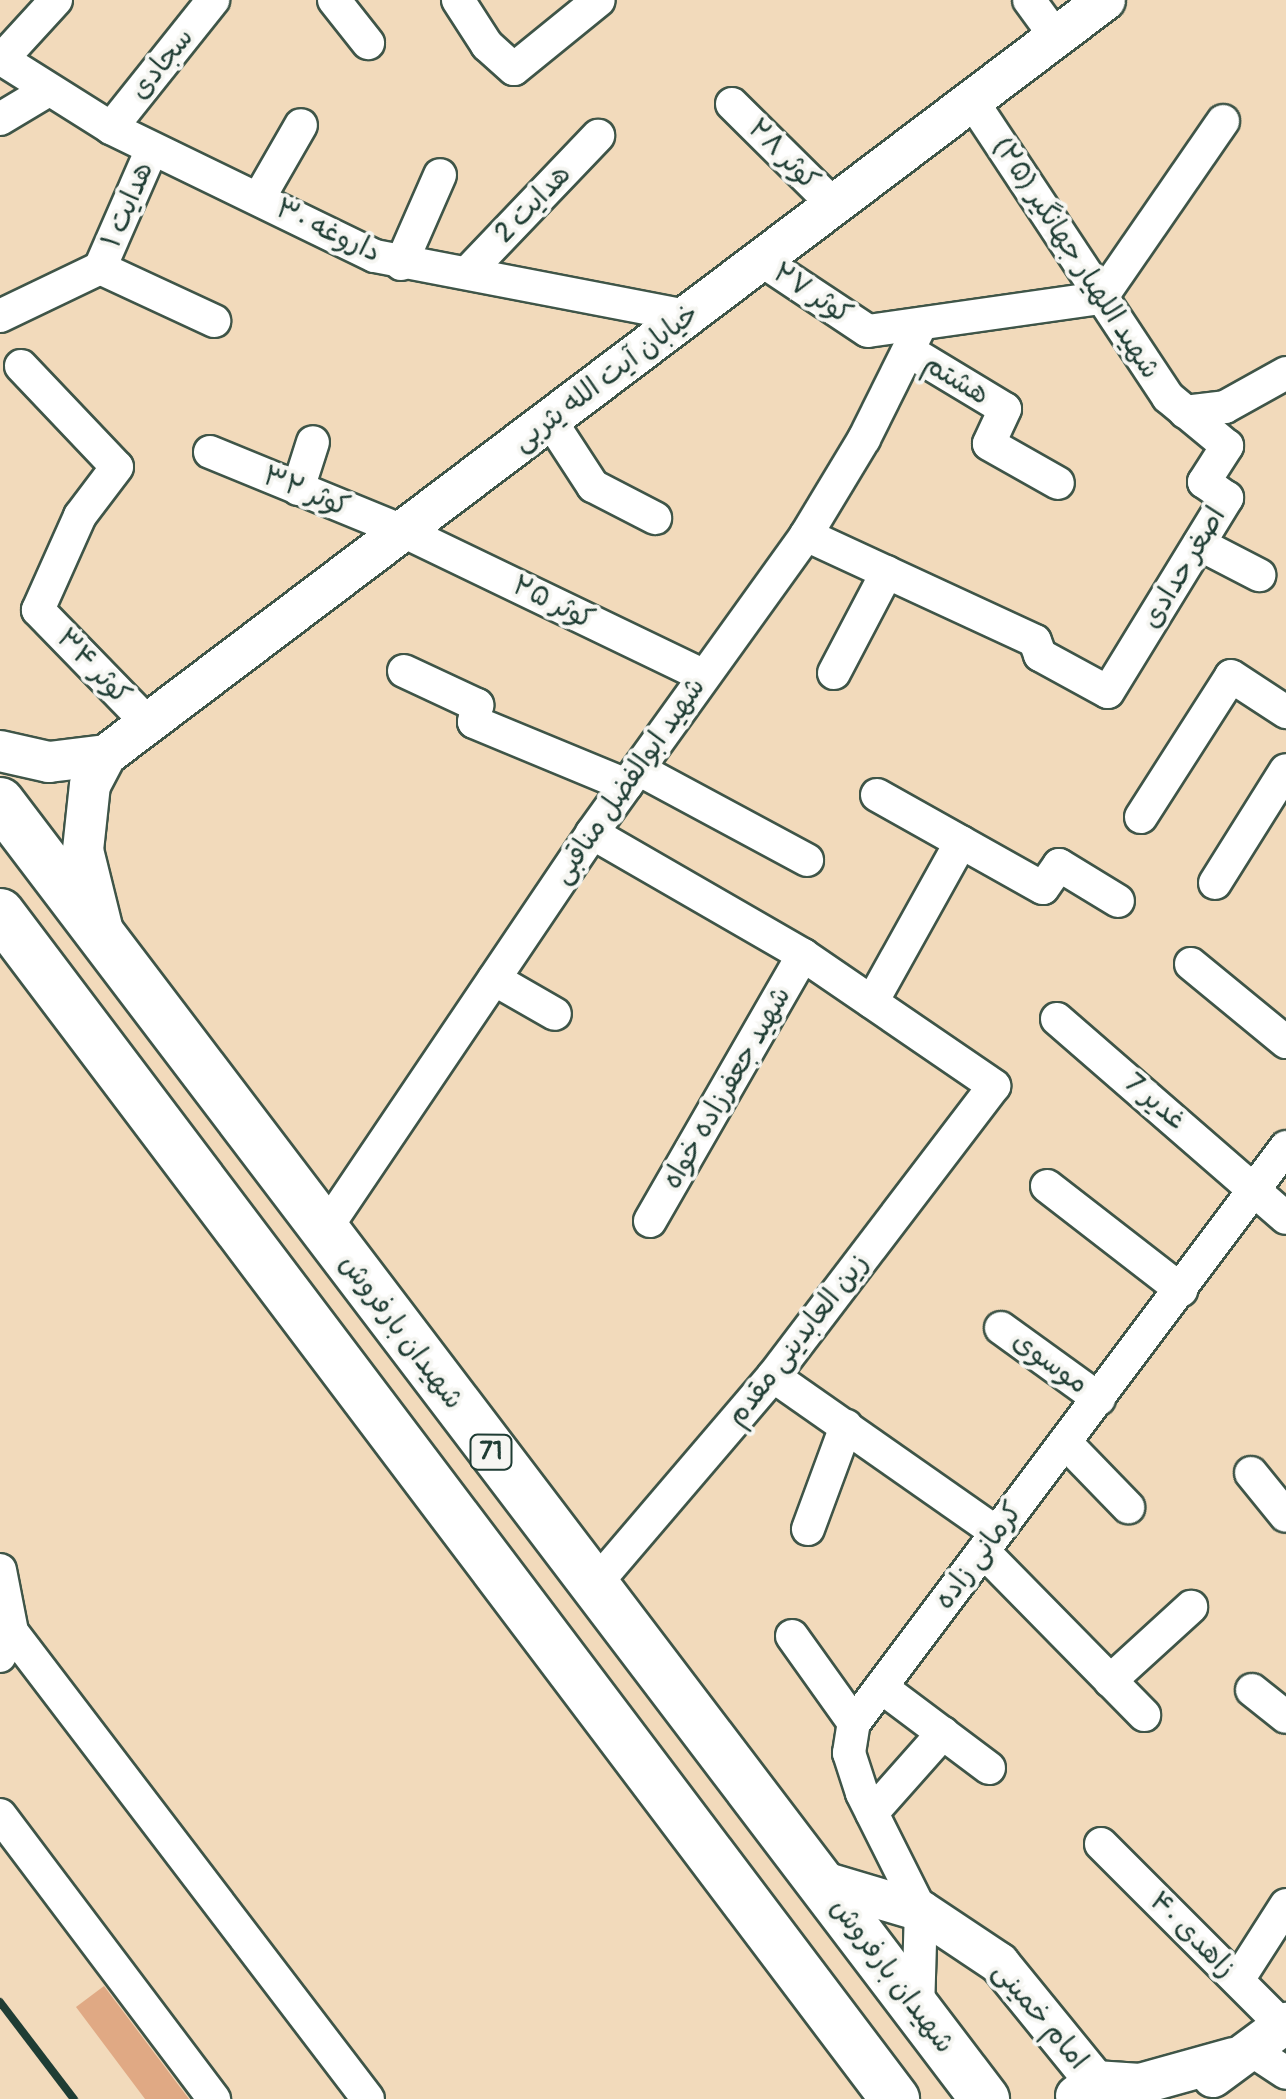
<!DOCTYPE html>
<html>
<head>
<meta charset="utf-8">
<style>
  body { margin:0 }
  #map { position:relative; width:1286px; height:2099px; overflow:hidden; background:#f2dabb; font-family:Pangolin,"Playpen Sans Arabic",sans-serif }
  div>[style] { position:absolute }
  .building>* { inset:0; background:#e0a984 }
  .roads { filter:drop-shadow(2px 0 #3f5548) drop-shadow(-2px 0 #3f5548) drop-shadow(0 2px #3f5548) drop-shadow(0 -2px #3f5548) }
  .minor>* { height:32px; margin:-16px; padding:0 16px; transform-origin:16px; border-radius:16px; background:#fff }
  .major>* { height:40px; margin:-20px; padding:0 20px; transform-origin:20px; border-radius:20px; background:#fff }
  .highway>* { height:48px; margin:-24px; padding:0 24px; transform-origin:24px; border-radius:24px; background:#fff }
  .rail>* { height:8px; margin:-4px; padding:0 4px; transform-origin:4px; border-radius:4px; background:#1f3d34 }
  span { translate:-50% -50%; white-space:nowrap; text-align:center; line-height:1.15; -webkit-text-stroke:8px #f6f6f2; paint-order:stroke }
  .shield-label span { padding:2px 8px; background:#f6f6f2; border:2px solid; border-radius:8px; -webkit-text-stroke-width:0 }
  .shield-label { font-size:25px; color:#1f3d34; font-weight:700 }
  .street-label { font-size:28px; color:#1f3d34 }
</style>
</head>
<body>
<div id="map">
  <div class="building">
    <i style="clip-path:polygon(104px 1986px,189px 2099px,145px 2099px,76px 2007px)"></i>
  </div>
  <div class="roads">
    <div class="minor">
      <i style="left:334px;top:0;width:55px;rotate:51.7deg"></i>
      <i style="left:458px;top:0;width:54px;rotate:57.2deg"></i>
      <i style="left:487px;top:45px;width:36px;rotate:42deg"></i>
      <i style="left:514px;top:69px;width:109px;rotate:-39.1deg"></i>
      <i style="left:1029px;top:0;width:46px;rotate:53.9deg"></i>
      <i style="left:0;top:58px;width:131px;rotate:32.2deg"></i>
      <i style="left:111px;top:128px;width:293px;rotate:25.9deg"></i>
      <i style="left:375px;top:256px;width:318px;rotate:10.9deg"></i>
      <i style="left:2px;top:59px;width:80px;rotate:-47.5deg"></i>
      <i style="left:732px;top:104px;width:144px;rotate:44.7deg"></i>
      <i style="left:0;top:119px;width:55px;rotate:-30.8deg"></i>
      <i style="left:111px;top:128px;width:164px;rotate:-51.4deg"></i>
      <i style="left:259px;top:198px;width:84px;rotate:-60.1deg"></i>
      <i style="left:761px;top:260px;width:128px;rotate:33.6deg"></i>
      <i style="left:868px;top:331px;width:235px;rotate:-8.1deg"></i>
      <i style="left:1101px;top:298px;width:215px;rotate:-55.4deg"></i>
      <i style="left:401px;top:264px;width:97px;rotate:-66.3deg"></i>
      <i style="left:100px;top:268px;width:126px;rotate:24.9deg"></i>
      <i style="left:467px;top:273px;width:190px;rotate:-46.3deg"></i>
      <i style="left:0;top:316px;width:111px;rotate:-25.6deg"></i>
      <i style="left:100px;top:268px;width:130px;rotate:-66.4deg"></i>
      <i style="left:909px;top:351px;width:112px;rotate:31.1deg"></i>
      <i style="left:1005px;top:409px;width:38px;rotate:115deg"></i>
      <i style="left:989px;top:444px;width:79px;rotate:29.5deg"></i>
      <i style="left:21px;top:366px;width:139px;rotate:46.5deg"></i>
      <i style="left:117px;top:467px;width:61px;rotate:127.1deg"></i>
      <i style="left:80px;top:516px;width:103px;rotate:114.1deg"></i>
      <i style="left:38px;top:610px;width:158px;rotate:45.8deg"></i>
      <i style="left:1185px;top:412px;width:40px;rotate:-7.1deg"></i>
      <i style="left:1225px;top:407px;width:70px;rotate:-29.1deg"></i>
      <i style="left:550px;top:420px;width:79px;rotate:56.9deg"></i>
      <i style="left:593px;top:486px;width:70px;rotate:27.3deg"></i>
      <i style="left:210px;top:452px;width:209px;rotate:22.3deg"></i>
      <i style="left:403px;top:531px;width:332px;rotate:25.7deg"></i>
      <i style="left:298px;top:489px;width:49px;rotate:-72.3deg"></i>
      <i style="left:806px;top:535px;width:252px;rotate:24.8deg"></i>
      <i style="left:1035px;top:641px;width:15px;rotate:70deg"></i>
      <i style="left:1040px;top:655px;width:77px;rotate:28.6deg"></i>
      <i style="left:1108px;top:692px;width:228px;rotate:-58.5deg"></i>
      <i style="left:1227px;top:498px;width:28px;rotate:-145deg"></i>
      <i style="left:1204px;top:482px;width:43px;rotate:-57.4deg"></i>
      <i style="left:1227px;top:446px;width:77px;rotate:-140.3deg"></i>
      <i style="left:1168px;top:397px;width:355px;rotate:-123.5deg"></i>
      <i style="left:1199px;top:544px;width:68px;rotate:27.3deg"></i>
      <i style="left:404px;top:671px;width:81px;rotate:25deg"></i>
      <i style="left:477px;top:705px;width:17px;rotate:100deg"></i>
      <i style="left:474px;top:722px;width:165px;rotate:22.5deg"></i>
      <i style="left:834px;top:673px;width:114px;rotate:-62.3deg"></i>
      <i style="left:638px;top:769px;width:192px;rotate:28.3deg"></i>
      <i style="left:877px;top:795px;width:190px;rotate:29.3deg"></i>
      <i style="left:1043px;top:888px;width:28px;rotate:-55deg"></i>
      <i style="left:1059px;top:865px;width:69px;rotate:31.4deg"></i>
      <i style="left:1141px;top:817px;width:167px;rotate:-57.4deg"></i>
      <i style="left:1231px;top:676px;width:66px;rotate:33.2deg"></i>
      <i style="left:592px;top:833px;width:244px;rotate:30deg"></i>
      <i style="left:803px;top:955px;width:232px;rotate:34.4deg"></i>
      <i style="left:994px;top:1086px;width:365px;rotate:127.3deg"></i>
      <i style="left:773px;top:1376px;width:277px;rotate:130.5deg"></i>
      <i style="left:1215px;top:883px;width:133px;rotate:-57.9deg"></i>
      <i style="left:1191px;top:964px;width:123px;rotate:39.4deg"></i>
      <i style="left:494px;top:979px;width:70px;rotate:29.8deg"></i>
      <i style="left:872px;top:1002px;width:183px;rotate:-60.9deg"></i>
      <i style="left:1057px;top:1019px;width:303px;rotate:41deg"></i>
      <i style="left:1047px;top:1186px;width:170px;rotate:37.8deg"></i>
      <i style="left:650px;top:1221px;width:307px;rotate:-60.1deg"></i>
      <i style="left:324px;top:1231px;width:480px;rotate:-56deg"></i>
      <i style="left:592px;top:833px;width:367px;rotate:-54.3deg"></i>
      <i style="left:806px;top:535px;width:112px;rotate:-58.9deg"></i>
      <i style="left:864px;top:439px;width:128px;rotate:-63.6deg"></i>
      <i style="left:1001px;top:1328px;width:121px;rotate:35.9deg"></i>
      <i style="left:773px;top:1376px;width:272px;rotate:35deg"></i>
      <i style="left:1065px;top:1442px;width:91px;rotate:45.9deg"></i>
      <i style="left:1251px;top:1473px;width:55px;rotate:50.9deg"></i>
      <i style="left:808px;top:1529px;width:110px;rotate:-69.7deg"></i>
      <i style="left:983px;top:1551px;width:230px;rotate:45.5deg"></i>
      <i style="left:0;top:1570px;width:63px;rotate:79deg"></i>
      <i style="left:12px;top:1632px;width:27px;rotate:117deg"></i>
      <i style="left:12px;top:1632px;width:587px;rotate:52.68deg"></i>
      <i style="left:792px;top:1636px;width:107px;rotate:54.5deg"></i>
      <i style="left:1110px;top:1681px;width:110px;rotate:-42.4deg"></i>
      <i style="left:881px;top:1687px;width:135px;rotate:36.9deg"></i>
      <i style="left:1252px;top:1690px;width:43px;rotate:38.5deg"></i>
      <i style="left:872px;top:1813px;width:107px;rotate:-48.4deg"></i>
      <i style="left:0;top:1815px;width:356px;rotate:53deg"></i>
      <i style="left:1101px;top:1844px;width:256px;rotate:45deg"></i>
      <i style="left:1238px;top:1980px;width:89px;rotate:-57.4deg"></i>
      <i style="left:918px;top:2010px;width:99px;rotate:-88.3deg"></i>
      <i style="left:921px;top:1911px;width:132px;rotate:-116.6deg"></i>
      <i style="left:862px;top:1793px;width:42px;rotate:-108deg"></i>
      <i style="left:849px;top:1753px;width:30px;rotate:-81deg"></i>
      <i style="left:854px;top:1723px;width:720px;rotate:-53.13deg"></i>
      <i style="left:1248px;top:2048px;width:45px;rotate:33.3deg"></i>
    </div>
    <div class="major">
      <i style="left:0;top:751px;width:50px;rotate:12.7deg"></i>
      <i style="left:49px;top:762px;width:57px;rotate:-7deg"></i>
      <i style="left:102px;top:927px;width:79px;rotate:-103.9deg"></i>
      <i style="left:83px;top:850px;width:65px;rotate:-83.9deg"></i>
      <i style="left:90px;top:785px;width:34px;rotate:-62deg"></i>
      <i style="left:106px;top:755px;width:1252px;rotate:-37.08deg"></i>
      <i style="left:820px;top:1881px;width:105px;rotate:16.5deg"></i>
      <i style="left:921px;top:1911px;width:94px;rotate:33.7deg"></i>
      <i style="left:999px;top:1963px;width:152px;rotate:50.9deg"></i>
      <i style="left:1213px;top:2077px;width:91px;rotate:-36.5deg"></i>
      <i style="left:1076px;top:2096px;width:24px;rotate:-38deg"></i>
      <i style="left:1095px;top:2081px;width:45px;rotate:3.8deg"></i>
      <i style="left:1140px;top:2084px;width:97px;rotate:-15.6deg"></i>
    </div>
    <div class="highway">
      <i style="left:0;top:802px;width:1629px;rotate:52.79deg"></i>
      <i style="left:0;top:913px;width:1486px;rotate:52.96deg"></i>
    </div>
  </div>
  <div class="rail">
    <i style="left:0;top:2002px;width:122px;rotate:52.7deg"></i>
  </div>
  <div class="shield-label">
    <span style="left:491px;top:1452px">71</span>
  </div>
  <div class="street-label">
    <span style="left:162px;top:64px;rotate:-51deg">سجادی</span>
    <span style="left:783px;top:155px;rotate:45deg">کوثر ۲۸</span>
    <span style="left:533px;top:204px;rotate:-46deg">هدایت 2</span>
    <span style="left:128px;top:205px;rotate:-67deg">هدایت ۱</span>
    <span style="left:328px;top:231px;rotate:25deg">داروغه ۳۰</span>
    <span style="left:1076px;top:258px;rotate:57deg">شهید اللهیار جهانگیر (۲۵)</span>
    <span style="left:812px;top:294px;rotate:33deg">کوثر ۲۷</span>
    <span style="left:606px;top:378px;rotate:-37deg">خیابان آیت الله یثربی</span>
    <span style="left:956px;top:380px;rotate:31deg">هشتم</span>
    <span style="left:306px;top:492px;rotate:22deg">کوثر ۳۲</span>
    <span style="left:1184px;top:568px;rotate:-59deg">اصغر حدادی</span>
    <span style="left:553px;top:603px;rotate:26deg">کوثر ۲۵</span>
    <span style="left:93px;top:667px;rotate:46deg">کوثر ۳۴</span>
    <span style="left:629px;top:781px;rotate:-55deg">شهید ابوالفضل مناقبی</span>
    <span style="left:727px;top:1088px;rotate:-60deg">شهید جعفرزاده خواه</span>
    <span style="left:1155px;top:1102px;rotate:40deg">غدیر 7</span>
    <span style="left:401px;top:1332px;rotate:53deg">شهیدان بارفروش</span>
    <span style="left:798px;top:1340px;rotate:-52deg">زین العابدینی مقدم</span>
    <span style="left:1050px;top:1363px;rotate:36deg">موسوی</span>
    <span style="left:979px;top:1556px;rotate:-53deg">کرمانی زاده</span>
    <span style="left:1192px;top:1935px;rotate:45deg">زاهدی ۴۰</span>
    <span style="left:892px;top:1976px;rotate:53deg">شهیدان بارفروش</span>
    <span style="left:1040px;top:2016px;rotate:50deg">امام خمینی</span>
  </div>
</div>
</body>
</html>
